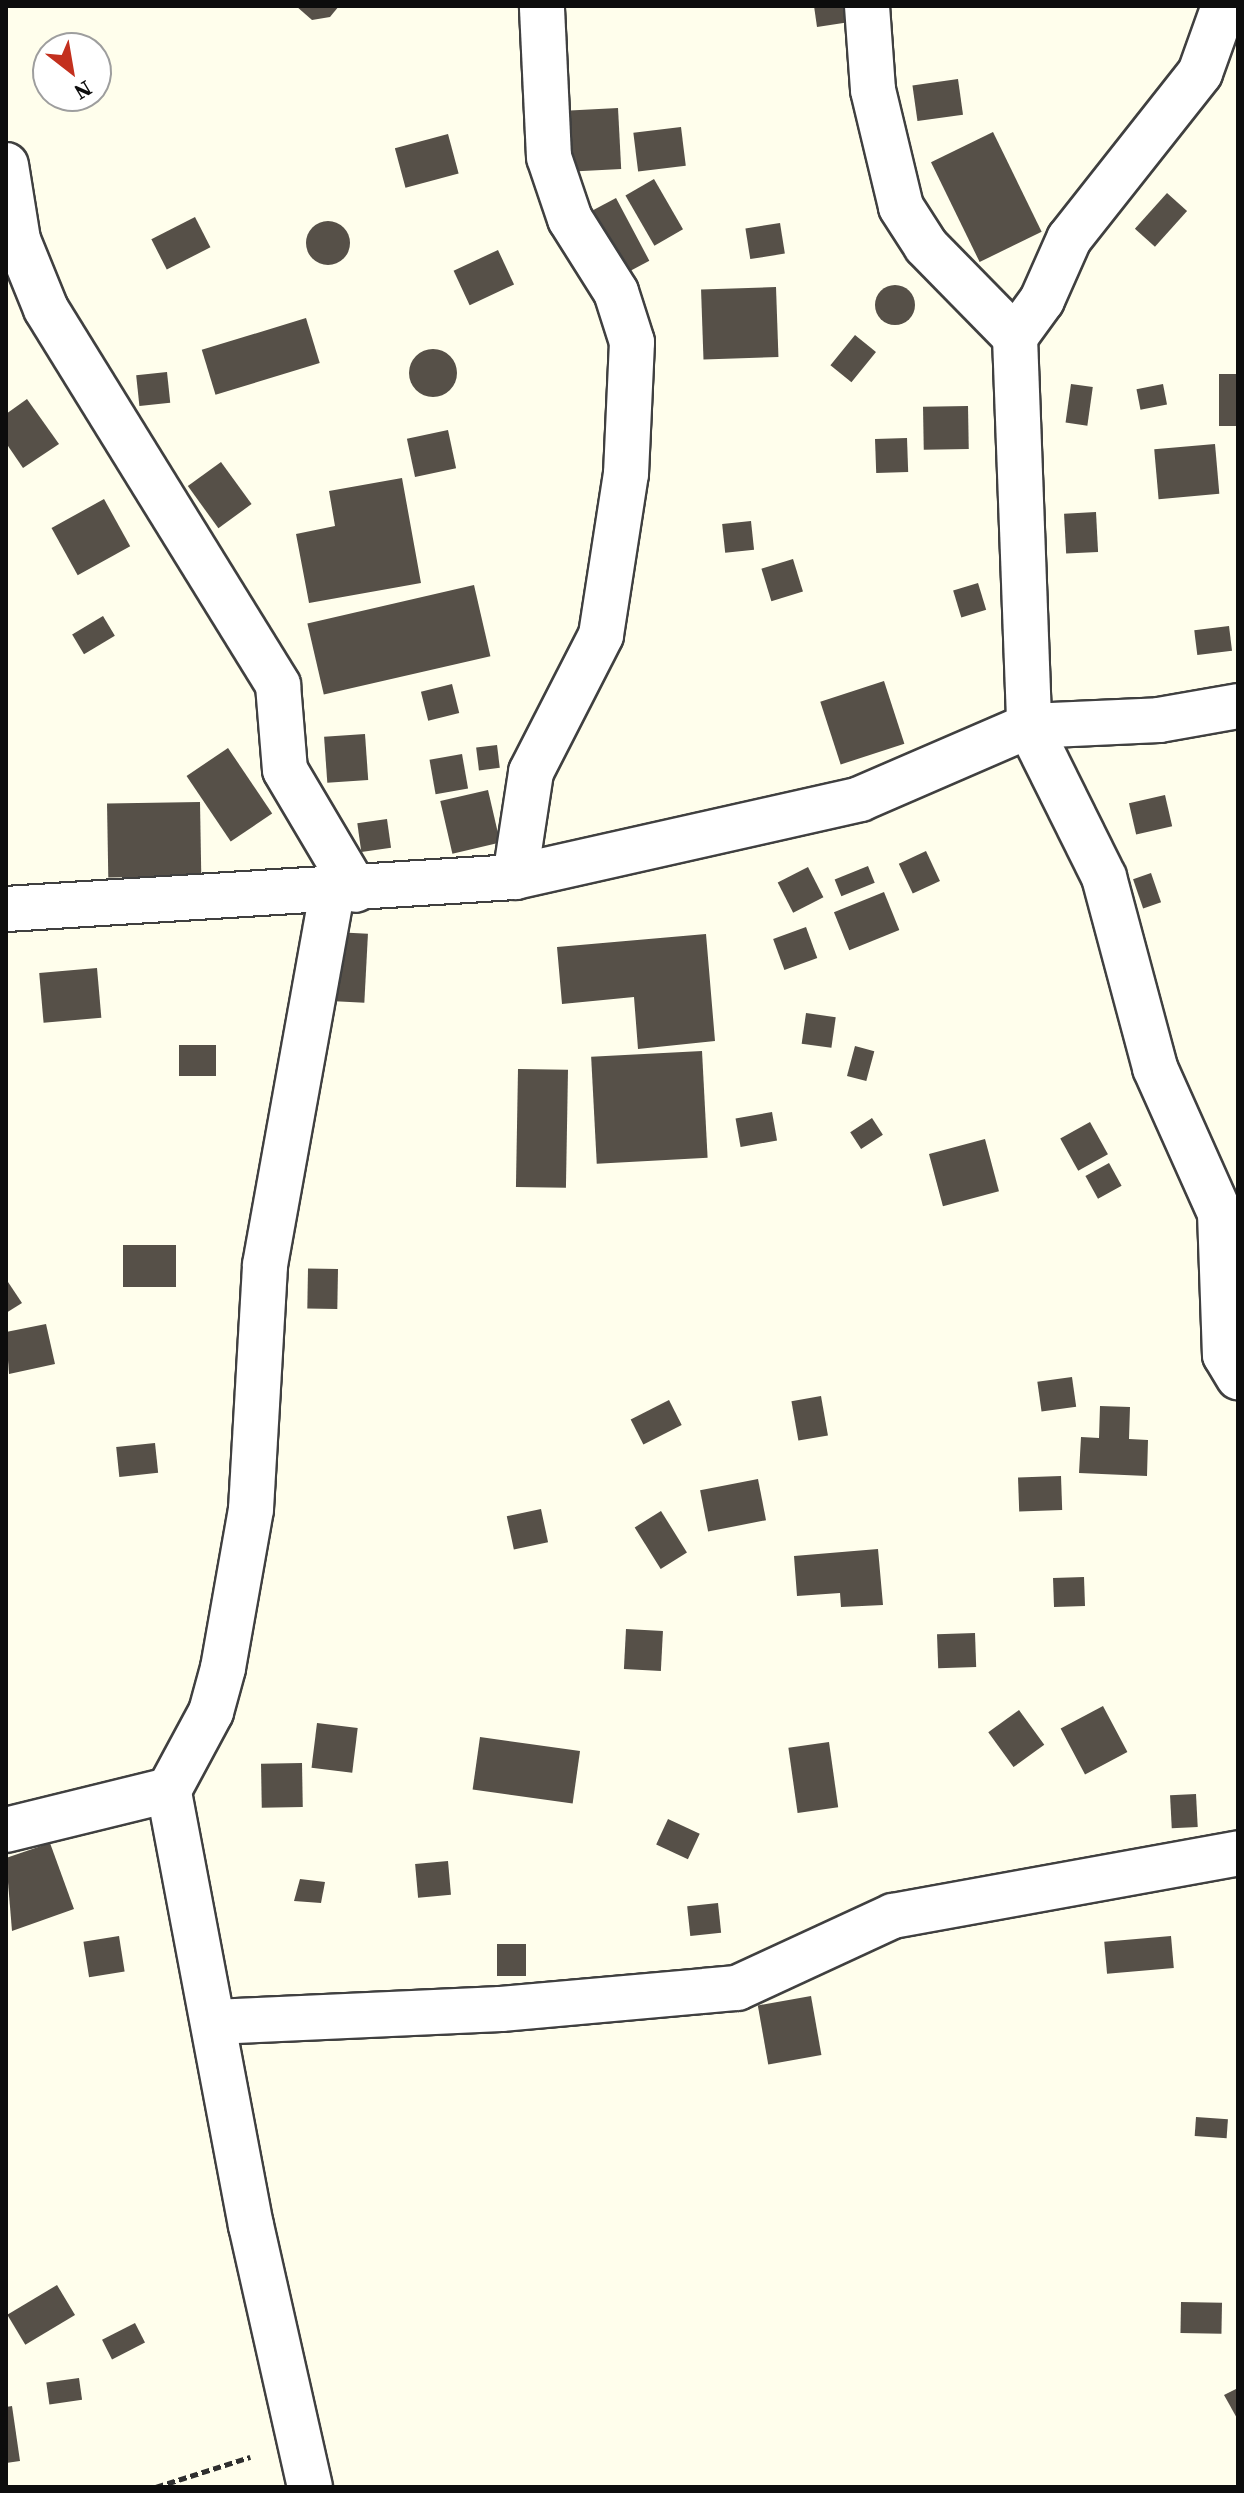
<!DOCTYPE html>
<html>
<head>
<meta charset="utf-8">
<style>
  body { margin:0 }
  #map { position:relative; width:1244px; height:2493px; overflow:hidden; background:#fffeec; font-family:"Source Serif 4",serif }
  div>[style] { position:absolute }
  .building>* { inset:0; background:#565048; transform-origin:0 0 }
  .round { border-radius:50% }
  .path>* { height:5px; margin-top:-2.5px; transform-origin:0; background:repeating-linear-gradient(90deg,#2f2f2f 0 8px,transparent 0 12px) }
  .roads { filter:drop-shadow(2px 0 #404040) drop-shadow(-2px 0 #404040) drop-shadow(0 2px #404040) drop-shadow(0 -2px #404040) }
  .minor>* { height:44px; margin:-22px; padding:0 22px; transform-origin:22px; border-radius:22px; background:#fff }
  span { translate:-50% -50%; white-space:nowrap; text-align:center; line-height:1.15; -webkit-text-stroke:8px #fff; paint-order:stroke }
  .frame { position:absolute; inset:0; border:8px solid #0d0d0d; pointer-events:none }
  .north { position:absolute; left:32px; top:32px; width:80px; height:80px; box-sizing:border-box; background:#fff; border:2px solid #9e9e9e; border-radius:50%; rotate:149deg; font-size:22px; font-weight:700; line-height:32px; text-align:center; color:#0d0d0d }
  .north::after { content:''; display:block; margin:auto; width:28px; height:36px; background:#c3301e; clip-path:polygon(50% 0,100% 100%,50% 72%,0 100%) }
</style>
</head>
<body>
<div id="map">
  <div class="building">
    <i style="clip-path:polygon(296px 6px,339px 6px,330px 17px,312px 20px)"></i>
    <i style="clip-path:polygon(814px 6px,861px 6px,863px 20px,817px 27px)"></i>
    <i style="left:958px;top:79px;width:36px;height:46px;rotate:82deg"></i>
    <i style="left:618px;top:108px;width:61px;height:53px;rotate:87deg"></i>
    <i style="left:681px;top:127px;width:39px;height:48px;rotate:83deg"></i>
    <i style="left:993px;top:132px;width:111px;height:69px;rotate:64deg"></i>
    <i style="left:448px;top:134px;width:41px;height:55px;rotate:75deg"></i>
    <i style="left:654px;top:179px;width:58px;height:33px;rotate:60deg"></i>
    <i style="left:1167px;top:193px;width:27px;height:48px;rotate:42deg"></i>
    <i style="left:616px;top:198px;width:71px;height:41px;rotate:62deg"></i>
    <i style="left:195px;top:217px;width:34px;height:49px;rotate:63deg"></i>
    <i class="round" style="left:306px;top:221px;width:44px;height:44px"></i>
    <i style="left:780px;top:223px;width:31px;height:35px;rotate:81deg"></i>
    <i style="left:498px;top:250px;width:38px;height:49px;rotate:65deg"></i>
    <i class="round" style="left:875px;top:285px;width:40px;height:40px"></i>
    <i style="left:776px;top:287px;width:70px;height:75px;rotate:88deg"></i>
    <i style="left:306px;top:318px;width:47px;height:109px;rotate:73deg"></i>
    <i style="left:855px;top:335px;width:27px;height:39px;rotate:39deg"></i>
    <i class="round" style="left:409px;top:349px;width:48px;height:48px"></i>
    <i style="left:167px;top:372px;width:31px;height:31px;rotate:84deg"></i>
    <i style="left:1219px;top:374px;width:19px;height:52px"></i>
    <i style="left:1071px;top:384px;width:22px;height:39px;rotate:8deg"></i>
    <i style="left:1163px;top:384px;width:21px;height:27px;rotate:79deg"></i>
    <i style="clip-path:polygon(27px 399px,59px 444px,23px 468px,6px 443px,6px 414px)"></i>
    <i style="left:968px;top:406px;width:43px;height:45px;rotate:89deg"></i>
    <i style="left:448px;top:430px;width:39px;height:42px;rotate:78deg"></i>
    <i style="left:907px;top:438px;width:34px;height:32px;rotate:88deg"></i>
    <i style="left:1215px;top:444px;width:50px;height:61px;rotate:85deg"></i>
    <i style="left:221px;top:462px;width:52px;height:41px;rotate:54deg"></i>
    <i style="clip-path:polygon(402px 478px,421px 583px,309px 603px,296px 534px,335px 526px,329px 491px)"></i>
    <i style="left:104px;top:499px;width:54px;height:60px;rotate:61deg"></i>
    <i style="left:1096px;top:512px;width:40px;height:32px;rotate:87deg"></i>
    <i style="left:751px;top:521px;width:29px;height:29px;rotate:84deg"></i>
    <i style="left:793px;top:559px;width:34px;height:33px;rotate:73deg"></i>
    <i style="left:978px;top:583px;width:28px;height:26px;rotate:73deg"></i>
    <i style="left:474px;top:585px;width:73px;height:171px;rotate:77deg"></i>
    <i style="left:103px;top:616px;width:23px;height:36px;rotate:59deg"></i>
    <i style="left:1229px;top:626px;width:25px;height:35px;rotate:83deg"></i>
    <i style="left:884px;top:681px;width:66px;height:67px;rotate:72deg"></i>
    <i style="left:452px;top:684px;width:30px;height:32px;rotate:76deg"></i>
    <i style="left:365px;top:734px;width:46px;height:41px;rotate:86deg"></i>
    <i style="left:497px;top:745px;width:23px;height:21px;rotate:83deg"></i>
    <i style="left:228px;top:748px;width:79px;height:50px;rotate:56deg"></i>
    <i style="left:462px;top:754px;width:35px;height:33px;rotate:80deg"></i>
    <i style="left:488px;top:790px;width:54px;height:49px;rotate:77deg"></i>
    <i style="left:1165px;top:795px;width:32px;height:37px;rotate:77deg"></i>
    <i style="left:200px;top:802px;width:74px;height:93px;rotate:89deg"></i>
    <i style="left:387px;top:819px;width:29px;height:30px;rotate:82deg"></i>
    <i style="left:926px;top:851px;width:33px;height:30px;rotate:65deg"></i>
    <i style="left:868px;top:866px;width:18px;height:36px;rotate:68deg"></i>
    <i style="left:808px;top:867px;width:34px;height:34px;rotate:63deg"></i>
    <i style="left:1151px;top:873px;width:31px;height:19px;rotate:71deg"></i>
    <i style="left:884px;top:892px;width:41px;height:54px;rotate:68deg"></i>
    <i style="left:806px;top:927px;width:33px;height:35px;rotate:70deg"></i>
    <i style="left:334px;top:932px;width:34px;height:69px;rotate:3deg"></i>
    <i style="clip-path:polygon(706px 934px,715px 1041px,638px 1049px,634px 997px,562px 1004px,557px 947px)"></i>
    <i style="left:97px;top:968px;width:50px;height:58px;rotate:85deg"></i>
    <i style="left:806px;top:1013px;width:30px;height:31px;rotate:8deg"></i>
    <i style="left:216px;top:1045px;width:31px;height:37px;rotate:90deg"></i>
    <i style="left:855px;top:1046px;width:20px;height:31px;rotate:15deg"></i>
    <i style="left:702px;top:1051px;width:107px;height:111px;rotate:87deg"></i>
    <i style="left:518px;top:1069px;width:50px;height:118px;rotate:1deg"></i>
    <i style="left:772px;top:1112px;width:29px;height:37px;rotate:80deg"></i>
    <i style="left:872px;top:1118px;width:20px;height:26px;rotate:57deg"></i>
    <i style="left:1090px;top:1122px;width:37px;height:34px;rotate:61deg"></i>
    <i style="left:985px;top:1139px;width:54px;height:58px;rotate:75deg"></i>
    <i style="left:1109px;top:1163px;width:26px;height:27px;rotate:61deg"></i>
    <i style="left:123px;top:1245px;width:53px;height:42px"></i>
    <i style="left:338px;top:1269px;width:40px;height:30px;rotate:91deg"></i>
    <i style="clip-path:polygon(6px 1279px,22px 1303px,6px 1313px)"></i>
    <i style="clip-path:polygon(46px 1324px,55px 1364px,9px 1374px,6px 1332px)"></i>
    <i style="left:1072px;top:1377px;width:30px;height:35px;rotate:82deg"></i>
    <i style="left:821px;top:1396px;width:40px;height:30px;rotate:80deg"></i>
    <i style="left:669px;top:1400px;width:28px;height:43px;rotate:63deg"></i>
    <i style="clip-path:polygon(1100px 1406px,1130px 1407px,1129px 1439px,1148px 1440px,1147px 1476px,1079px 1473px,1081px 1437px,1099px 1438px)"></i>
    <i style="left:155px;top:1443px;width:30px;height:39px;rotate:84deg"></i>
    <i style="left:1061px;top:1476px;width:34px;height:43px;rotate:88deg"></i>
    <i style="left:758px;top:1479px;width:42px;height:59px;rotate:79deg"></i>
    <i style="left:541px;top:1509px;width:34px;height:35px;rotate:78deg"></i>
    <i style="left:661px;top:1511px;width:49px;height:31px;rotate:58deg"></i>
    <i style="clip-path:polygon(878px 1549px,883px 1605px,841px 1607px,840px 1593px,797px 1596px,794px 1556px)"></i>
    <i style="left:1084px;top:1577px;width:29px;height:31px;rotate:88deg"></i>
    <i style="left:626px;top:1629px;width:37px;height:40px;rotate:3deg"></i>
    <i style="left:975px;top:1633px;width:34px;height:38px;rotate:88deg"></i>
    <i style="left:1103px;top:1706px;width:52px;height:48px;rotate:62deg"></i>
    <i style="left:1019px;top:1710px;width:43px;height:38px;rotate:54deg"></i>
    <i style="left:317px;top:1723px;width:41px;height:45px;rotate:7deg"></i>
    <i style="left:480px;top:1737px;width:101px;height:53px;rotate:8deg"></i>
    <i style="left:829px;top:1742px;width:66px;height:41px;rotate:82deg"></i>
    <i style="left:302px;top:1763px;width:44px;height:41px;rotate:89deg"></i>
    <i style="left:1196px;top:1794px;width:33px;height:26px;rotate:87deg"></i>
    <i style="left:668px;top:1819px;width:35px;height:28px;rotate:25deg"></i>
    <i style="clip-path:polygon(50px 1843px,74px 1909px,12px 1931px,6px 1858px)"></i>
    <i style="left:448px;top:1861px;width:34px;height:33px;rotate:85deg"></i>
    <i style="clip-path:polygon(300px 1879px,325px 1882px,321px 1903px,294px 1901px)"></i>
    <i style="left:718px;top:1903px;width:30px;height:31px;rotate:84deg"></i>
    <i style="left:119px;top:1936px;width:36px;height:36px;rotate:81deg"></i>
    <i style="left:1171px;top:1936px;width:32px;height:67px;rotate:85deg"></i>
    <i style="left:497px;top:1944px;width:29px;height:32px"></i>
    <i style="left:811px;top:1996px;width:60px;height:54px;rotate:80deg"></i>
    <i style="left:1196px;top:2117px;width:32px;height:19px;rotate:4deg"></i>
    <i style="left:57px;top:2285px;width:35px;height:58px;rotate:59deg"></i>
    <i style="left:1181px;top:2302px;width:41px;height:31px;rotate:1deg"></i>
    <i style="left:135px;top:2323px;width:22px;height:37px;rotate:63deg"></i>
    <i style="left:79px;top:2378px;width:22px;height:33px;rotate:82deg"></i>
    <i style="clip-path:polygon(1238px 2388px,1238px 2420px,1224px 2395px)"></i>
    <i style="clip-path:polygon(12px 2406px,20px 2461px,6px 2463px,6px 2407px)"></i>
  </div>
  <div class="path">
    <i style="left:156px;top:2487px;width:99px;rotate:-17.7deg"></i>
  </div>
  <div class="roads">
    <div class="minor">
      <i style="left:867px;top:6px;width:84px;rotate:85.9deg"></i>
      <i style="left:873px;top:90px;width:120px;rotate:76.5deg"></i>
      <i style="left:901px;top:207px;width:46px;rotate:57.3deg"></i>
      <i style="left:926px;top:246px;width:127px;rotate:45.6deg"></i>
      <i style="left:1224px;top:6px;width:71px;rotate:109.7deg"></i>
      <i style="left:1200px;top:73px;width:211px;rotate:128.3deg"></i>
      <i style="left:1069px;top:239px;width:67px;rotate:113.9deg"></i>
      <i style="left:1042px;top:300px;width:46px;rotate:126.1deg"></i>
      <i style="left:1015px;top:337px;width:389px;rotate:87.9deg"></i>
      <i style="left:1029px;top:726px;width:169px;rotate:63.6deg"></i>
      <i style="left:1104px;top:877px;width:198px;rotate:75deg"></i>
      <i style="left:1155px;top:1068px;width:159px;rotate:65.9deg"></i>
      <i style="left:1220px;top:1213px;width:142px;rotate:88deg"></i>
      <i style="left:1225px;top:1355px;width:26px;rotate:59deg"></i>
      <i style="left:6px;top:165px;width:76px;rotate:80.9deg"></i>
      <i style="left:18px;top:240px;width:74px;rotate:67.9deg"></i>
      <i style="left:46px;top:309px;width:442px;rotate:58.3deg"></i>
      <i style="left:278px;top:685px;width:85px;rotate:85.3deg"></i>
      <i style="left:285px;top:770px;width:139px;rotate:59.4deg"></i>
      <i style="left:515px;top:877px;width:106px;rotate:-81.3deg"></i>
      <i style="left:531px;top:772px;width:154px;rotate:-62.9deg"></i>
      <i style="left:601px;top:635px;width:163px;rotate:-81.2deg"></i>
      <i style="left:626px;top:474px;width:132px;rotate:-87.4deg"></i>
      <i style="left:632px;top:342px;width:52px;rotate:-107.7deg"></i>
      <i style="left:616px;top:292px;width:86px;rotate:-122.2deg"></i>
      <i style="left:570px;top:219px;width:65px;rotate:-108.7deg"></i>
      <i style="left:549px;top:157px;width:151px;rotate:-92.7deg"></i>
      <i style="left:6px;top:909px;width:510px;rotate:-3.6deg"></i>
      <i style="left:515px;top:877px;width:354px;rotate:-12.7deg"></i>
      <i style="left:860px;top:799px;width:184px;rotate:-23.4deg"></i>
      <i style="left:1029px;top:726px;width:130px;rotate:-2.6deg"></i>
      <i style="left:1159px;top:720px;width:80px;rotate:-10deg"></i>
      <i style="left:6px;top:1830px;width:168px;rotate:-13.8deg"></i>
      <i style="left:214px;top:2022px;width:287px;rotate:-2.6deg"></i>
      <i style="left:501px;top:2009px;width:237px;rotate:-5.1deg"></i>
      <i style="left:737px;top:1988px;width:172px;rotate:-24.8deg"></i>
      <i style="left:893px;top:1916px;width:351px;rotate:-10.3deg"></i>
      <i style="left:310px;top:2487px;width:268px;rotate:-102.7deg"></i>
      <i style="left:251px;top:2226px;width:444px;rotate:-100.7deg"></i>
      <i style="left:169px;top:1790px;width:89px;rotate:-61.7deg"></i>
      <i style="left:211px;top:1712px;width:46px;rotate:-74.7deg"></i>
      <i style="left:223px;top:1668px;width:161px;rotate:-80deg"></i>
      <i style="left:251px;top:1509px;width:244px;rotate:-86.7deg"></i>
      <i style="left:265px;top:1265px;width:380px;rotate:-79.8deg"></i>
    </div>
  </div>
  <div class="frame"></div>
  <div class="north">N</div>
</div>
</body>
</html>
